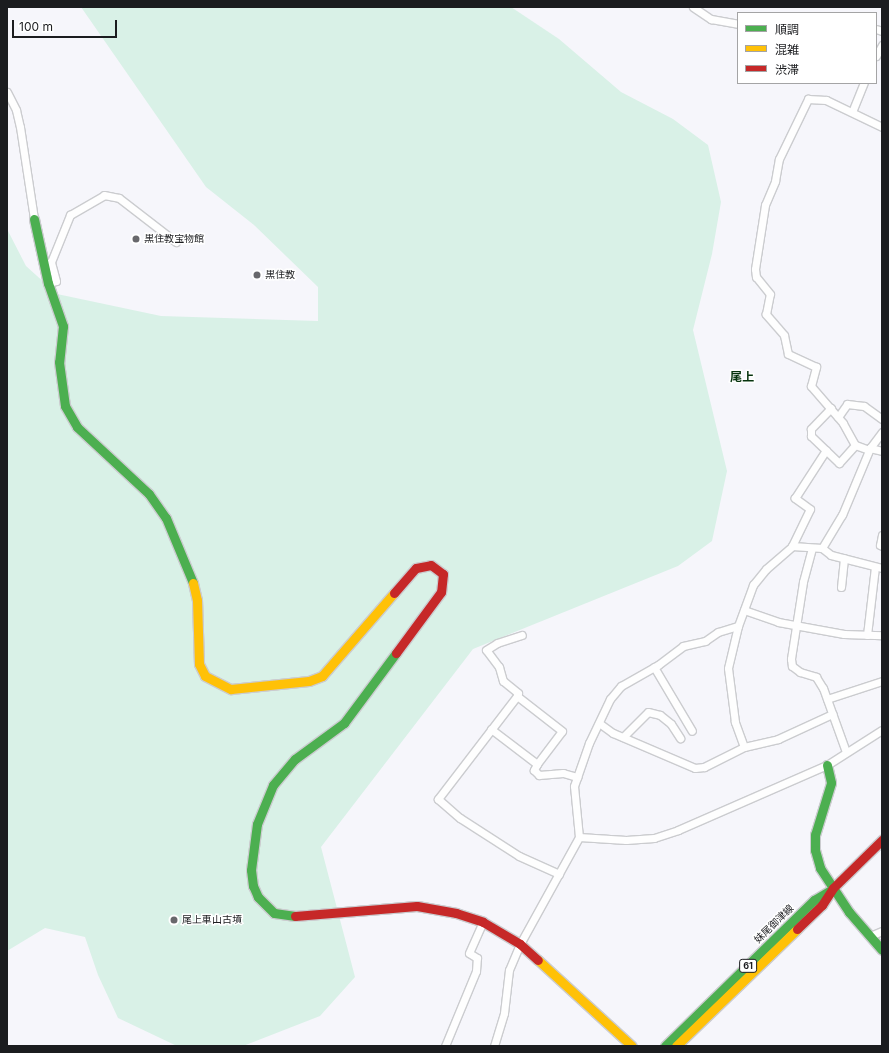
<!DOCTYPE html>
<html>
<head>
<meta charset="utf-8">
<style>
  body { margin:0 }
  #map { position:relative; width:889px; height:1053px; overflow:hidden; background:#f6f6fb; font-family:Inter,"Noto Sans JP",sans-serif }
  div>[style] { position:absolute }
  .green>* { inset:0; background:#d9f1e7 }
  .roads { filter:drop-shadow(1px 0 #cbcccf) drop-shadow(-1px 0 #cbcccf) drop-shadow(0 1px #cbcccf) drop-shadow(0 -1px #cbcccf) }
  .street>* { height:7px; margin:-3.5px; padding:0 3.5px; transform-origin:3.5px; border-radius:3.5px; background:#fefefe }
  .fast>* { height:9px; margin:-4.5px; padding:0 4.5px; transform-origin:4.5px; border-radius:4.5px; background:#4caf50 }
  .slow>* { height:9px; margin:-4.5px; padding:0 4.5px; transform-origin:4.5px; border-radius:4.5px; background:#ffc107 }
  .jam>* { height:9px; margin:-4.5px; padding:0 4.5px; transform-origin:4.5px; border-radius:4.5px; background:#c62828 }
  .dots>* { width:11px; height:11px; translate:-50% -50%; box-sizing:border-box; border:2px solid #fff; border-radius:50% }
  span { translate:-50% -50%; white-space:nowrap; text-align:center; line-height:1.15; -webkit-text-stroke:3px #fff; paint-order:stroke }
  .shield-label span { padding:1px 3px; background:#fff; border:1px solid; border-radius:3px; -webkit-text-stroke-width:0 }
  .shield-label { font-size:9px; color:#1b1c1f; font-weight:700 }
  .poi-label { font-size:10px; color:#1b1c1f }
  .left { translate:0 -50%; text-align:left }
  .street-label { font-size:10px; color:#1b1c1f }
  .quarter-label { font-size:12px; color:#06330d; font-weight:700 }
  .frame { position:absolute; inset:0; border:8px solid #1b1c1f; pointer-events:none }
  .legend { position:absolute; left:737px; top:12px; width:140px; height:72px; box-sizing:border-box; background:#fff; border:1px solid #a4a4a5; margin:0; padding:5px 7px; list-style:none; font-size:12px; color:#1b1c1f }
  .legend li { display:flex; align-items:center; gap:8px; height:20px }
  .legend b { width:20px; border:1px solid #a4a4a5 }
  .scale { position:absolute; left:12px; top:20px; width:105px; height:18px; box-sizing:border-box; border:2px solid #1b1c1f; border-top:0; padding-left:5px; font-size:12px; line-height:14px; white-space:nowrap; color:#1b1c1f; -webkit-text-stroke:3px #fff; paint-order:stroke }
</style>
</head>
<body>
<div id="map">
  <div class="green">
    <i style="clip-path:polygon(81px 7px,511px 7px,559px 39px,621px 92px,673px 119px,708px 145px,721px 202px,712px 254px,693px 330px,727px 471px,712px 541px,678px 566px,473px 649px,321px 847px,355px 977px,320px 1016px,243px 1046px,177px 1046px,118px 1018px,98px 975px,85px 937px,45px 928px,7px 951px,7px 229px,26px 266px,57px 294px,161px 316px,318px 321px,318px 287px,254px 225px,206px 187px)"></i>
  </div>
  <div class="roads">
    <div class="street">
      <i style="left:693px;top:7px;width:22px;rotate:34deg"></i>
      <i style="left:711px;top:19px;width:27px;rotate:10deg"></i>
      <i style="left:876px;top:29px;width:6px;rotate:18deg"></i>
      <i style="left:876px;top:56px;width:13px;rotate:-61deg"></i>
      <i style="left:7px;top:92px;width:20px;rotate:63deg"></i>
      <i style="left:16px;top:110px;width:17px;rotate:77deg"></i>
      <i style="left:20px;top:127px;width:93px;rotate:81.3deg"></i>
      <i style="left:852px;top:112px;width:31px;rotate:-68deg"></i>
      <i style="left:48px;top:283px;width:8px;rotate:-14deg"></i>
      <i style="left:56px;top:281px;width:20px;rotate:-105deg"></i>
      <i style="left:51px;top:262px;width:51px;rotate:-68deg"></i>
      <i style="left:70px;top:215px;width:39px;rotate:-30deg"></i>
      <i style="left:104px;top:195px;width:15px;rotate:11deg"></i>
      <i style="left:119px;top:198px;width:72px;rotate:37.7deg"></i>
      <i style="left:831px;top:408px;width:29px;rotate:134deg"></i>
      <i style="left:811px;top:429px;width:7px;rotate:90deg"></i>
      <i style="left:811px;top:436px;width:39px;rotate:44deg"></i>
      <i style="left:839px;top:463px;width:24px;rotate:-48deg"></i>
      <i style="left:838px;top:417px;width:16px;rotate:-55deg"></i>
      <i style="left:847px;top:404px;width:17px;rotate:7deg"></i>
      <i style="left:864px;top:406px;width:22px;rotate:36deg"></i>
      <i style="left:870px;top:448px;width:12px;rotate:14deg"></i>
      <i style="left:869px;top:450px;width:15px;rotate:-160deg"></i>
      <i style="left:855px;top:445px;width:25px;rotate:-119deg"></i>
      <i style="left:843px;top:423px;width:49px;rotate:-130.9deg"></i>
      <i style="left:811px;top:386px;width:20px;rotate:-75deg"></i>
      <i style="left:816px;top:367px;width:31px;rotate:-155deg"></i>
      <i style="left:788px;top:354px;width:19px;rotate:-102deg"></i>
      <i style="left:784px;top:335px;width:28px;rotate:-131deg"></i>
      <i style="left:766px;top:314px;width:20px;rotate:-79deg"></i>
      <i style="left:770px;top:294px;width:22px;rotate:-129deg"></i>
      <i style="left:756px;top:277px;width:8px;rotate:-97deg"></i>
      <i style="left:755px;top:269px;width:65px;rotate:-81.1deg"></i>
      <i style="left:765px;top:205px;width:26px;rotate:-67deg"></i>
      <i style="left:775px;top:181px;width:22px;rotate:-80deg"></i>
      <i style="left:779px;top:159px;width:67px;rotate:-64.2deg"></i>
      <i style="left:808px;top:99px;width:18px;rotate:3deg"></i>
      <i style="left:826px;top:100px;width:62px;rotate:25.7deg"></i>
      <i style="left:882px;top:535px;width:10px;rotate:101deg"></i>
      <i style="left:880px;top:545px;width:2px;rotate:27deg"></i>
      <i style="left:792px;top:546px;width:41px;rotate:-64.1deg"></i>
      <i style="left:810px;top:509px;width:19px;rotate:-144deg"></i>
      <i style="left:795px;top:498px;width:57px;rotate:-57.1deg"></i>
      <i style="left:812px;top:548px;width:35px;rotate:105deg"></i>
      <i style="left:803px;top:582px;width:78px;rotate:98.9deg"></i>
      <i style="left:791px;top:659px;width:7px;rotate:82deg"></i>
      <i style="left:792px;top:666px;width:10px;rotate:37deg"></i>
      <i style="left:800px;top:672px;width:17px;rotate:17deg"></i>
      <i style="left:816px;top:677px;width:13px;rotate:58deg"></i>
      <i style="left:823px;top:688px;width:68px;rotate:70.2deg"></i>
      <i style="left:822px;top:548px;width:39px;rotate:-59deg"></i>
      <i style="left:842px;top:515px;width:73px;rotate:-67.3deg"></i>
      <i style="left:870px;top:448px;width:20px;rotate:-53deg"></i>
      <i style="left:841px;top:587px;width:29px;rotate:-84deg"></i>
      <i style="left:744px;top:610px;width:36px;rotate:19deg"></i>
      <i style="left:778px;top:622px;width:67px;rotate:10.3deg"></i>
      <i style="left:844px;top:634px;width:38px;rotate:2deg"></i>
      <i style="left:867px;top:635px;width:68px;rotate:-83.3deg"></i>
      <i style="left:654px;top:667px;width:74px;rotate:59.3deg"></i>
      <i style="left:517px;top:696px;width:3px;rotate:-72deg"></i>
      <i style="left:518px;top:693px;width:19px;rotate:-141deg"></i>
      <i style="left:503px;top:681px;width:15px;rotate:-106deg"></i>
      <i style="left:499px;top:667px;width:21px;rotate:-127deg"></i>
      <i style="left:486px;top:650px;width:13px;rotate:-32deg"></i>
      <i style="left:497px;top:643px;width:26px;rotate:-18deg"></i>
      <i style="left:827px;top:699px;width:58px;rotate:-18.1deg"></i>
      <i style="left:599px;top:723px;width:17px;rotate:36deg"></i>
      <i style="left:613px;top:733px;width:89px;rotate:23.1deg"></i>
      <i style="left:695px;top:768px;width:9px;rotate:-6deg"></i>
      <i style="left:704px;top:767px;width:45px;rotate:-26.6deg"></i>
      <i style="left:744px;top:747px;width:35px;rotate:-13deg"></i>
      <i style="left:778px;top:739px;width:60px;rotate:-24.8deg"></i>
      <i style="left:491px;top:729px;width:58px;rotate:37.3deg"></i>
      <i style="left:537px;top:764px;width:7px;rotate:117deg"></i>
      <i style="left:534px;top:770px;width:7px;rotate:45deg"></i>
      <i style="left:539px;top:775px;width:24px;rotate:-5deg"></i>
      <i style="left:563px;top:773px;width:15px;rotate:16deg"></i>
      <i style="left:623px;top:737px;width:35px;rotate:-45deg"></i>
      <i style="left:648px;top:712px;width:12px;rotate:14deg"></i>
      <i style="left:660px;top:715px;width:14px;rotate:39deg"></i>
      <i style="left:671px;top:724px;width:17px;rotate:57deg"></i>
      <i style="left:744px;top:747px;width:27px;rotate:-110deg"></i>
      <i style="left:735px;top:722px;width:54px;rotate:-97.4deg"></i>
      <i style="left:728px;top:668px;width:43px;rotate:-76.6deg"></i>
      <i style="left:738px;top:626px;width:44px;rotate:-69.9deg"></i>
      <i style="left:753px;top:585px;width:21px;rotate:-51deg"></i>
      <i style="left:766px;top:569px;width:35px;rotate:-41deg"></i>
      <i style="left:792px;top:546px;width:30px;rotate:4deg"></i>
      <i style="left:822px;top:548px;width:11px;rotate:38deg"></i>
      <i style="left:831px;top:555px;width:53px;rotate:14.3deg"></i>
      <i style="left:537px;top:764px;width:41px;rotate:-52.9deg"></i>
      <i style="left:562px;top:731px;width:57px;rotate:-142.1deg"></i>
      <i style="left:517px;top:696px;width:130px;rotate:127.5deg"></i>
      <i style="left:438px;top:799px;width:29px;rotate:41deg"></i>
      <i style="left:460px;top:818px;width:70px;rotate:32.8deg"></i>
      <i style="left:519px;top:856px;width:44px;rotate:24.2deg"></i>
      <i style="left:579px;top:837px;width:47px;rotate:3.7deg"></i>
      <i style="left:626px;top:840px;width:28px;rotate:-4deg"></i>
      <i style="left:654px;top:838px;width:25px;rotate:-18deg"></i>
      <i style="left:678px;top:830px;width:163px;rotate:-23.6deg"></i>
      <i style="left:827px;top:765px;width:65px;rotate:-32.5deg"></i>
      <i style="left:870px;top:936px;width:13px;rotate:-23deg"></i>
      <i style="left:445px;top:1046px;width:81px;rotate:-67.5deg"></i>
      <i style="left:476px;top:971px;width:13px;rotate:-86deg"></i>
      <i style="left:477px;top:958px;width:9px;rotate:-148deg"></i>
      <i style="left:469px;top:953px;width:34px;rotate:-66deg"></i>
      <i style="left:494px;top:1046px;width:34px;rotate:-73deg"></i>
      <i style="left:504px;top:1013px;width:43px;rotate:-83.4deg"></i>
      <i style="left:509px;top:970px;width:28px;rotate:-67deg"></i>
      <i style="left:520px;top:944px;width:122px;rotate:-61.1deg"></i>
      <i style="left:579px;top:837px;width:51px;rotate:-95.6deg"></i>
      <i style="left:574px;top:786px;width:46px;rotate:-70.8deg"></i>
      <i style="left:589px;top:743px;width:49px;rotate:-64.5deg"></i>
      <i style="left:610px;top:699px;width:17px;rotate:-50deg"></i>
      <i style="left:621px;top:686px;width:43px;rotate:-29.6deg"></i>
      <i style="left:658px;top:665px;width:31px;rotate:-37deg"></i>
      <i style="left:683px;top:646px;width:23px;rotate:-13deg"></i>
      <i style="left:705px;top:641px;width:16px;rotate:-35deg"></i>
      <i style="left:718px;top:632px;width:21px;rotate:-17deg"></i>
    </div>
    <div class="fast">
      <i style="left:34px;top:219px;width:66px;rotate:77.7deg"></i>
      <i style="left:48px;top:283px;width:46px;rotate:70.8deg"></i>
      <i style="left:63px;top:326px;width:36px;rotate:96deg"></i>
      <i style="left:59px;top:362px;width:44px;rotate:82.2deg"></i>
      <i style="left:65px;top:406px;width:24px;rotate:60deg"></i>
      <i style="left:77px;top:427px;width:98px;rotate:42.9deg"></i>
      <i style="left:149px;top:494px;width:29px;rotate:55deg"></i>
      <i style="left:166px;top:518px;width:70px;rotate:67.4deg"></i>
      <i style="left:827px;top:765px;width:18px;rotate:77deg"></i>
      <i style="left:831px;top:783px;width:54px;rotate:107.1deg"></i>
      <i style="left:815px;top:835px;width:15px;rotate:90deg"></i>
      <i style="left:815px;top:850px;width:19px;rotate:74deg"></i>
      <i style="left:820px;top:868px;width:53px;rotate:56.6deg"></i>
      <i style="left:849px;top:912px;width:50px;rotate:49deg"></i>
      <i style="left:295px;top:916px;width:21px;rotate:-172deg"></i>
      <i style="left:274px;top:913px;width:23px;rotate:-135deg"></i>
      <i style="left:258px;top:897px;width:12px;rotate:-114deg"></i>
      <i style="left:253px;top:886px;width:16px;rotate:-97deg"></i>
      <i style="left:251px;top:870px;width:46px;rotate:-82.6deg"></i>
      <i style="left:257px;top:824px;width:42px;rotate:-67.7deg"></i>
      <i style="left:273px;top:785px;width:34px;rotate:-50deg"></i>
      <i style="left:295px;top:759px;width:61px;rotate:-36.3deg"></i>
      <i style="left:344px;top:723px;width:87px;rotate:-53.4deg"></i>
      <i style="left:665px;top:1046px;width:209px;rotate:-44.4deg"></i>
      <i style="left:814px;top:900px;width:17px;rotate:-31deg"></i>
    </div>
    <div class="slow">
      <i style="left:193px;top:583px;width:17px;rotate:77deg"></i>
      <i style="left:197px;top:600px;width:64px;rotate:88.2deg"></i>
      <i style="left:199px;top:664px;width:13px;rotate:63deg"></i>
      <i style="left:205px;top:676px;width:29px;rotate:27deg"></i>
      <i style="left:231px;top:689px;width:78px;rotate:-5.9deg"></i>
      <i style="left:309px;top:681px;width:14px;rotate:-21deg"></i>
      <i style="left:322px;top:676px;width:110px;rotate:-49.1deg"></i>
      <i style="left:538px;top:960px;width:127px;rotate:42.5deg"></i>
      <i style="left:676px;top:1046px;width:168px;rotate:-44deg"></i>
    </div>
    <div class="jam">
      <i style="left:394px;top:593px;width:33px;rotate:-49deg"></i>
      <i style="left:416px;top:568px;width:15px;rotate:-11deg"></i>
      <i style="left:431px;top:565px;width:15px;rotate:37deg"></i>
      <i style="left:443px;top:574px;width:18px;rotate:96deg"></i>
      <i style="left:441px;top:592px;width:76px;rotate:126.4deg"></i>
      <i style="left:295px;top:916px;width:122px;rotate:-4.7deg"></i>
      <i style="left:417px;top:906px;width:40px;rotate:10deg"></i>
      <i style="left:456px;top:913px;width:28px;rotate:18deg"></i>
      <i style="left:483px;top:922px;width:43px;rotate:30.7deg"></i>
      <i style="left:520px;top:944px;width:24px;rotate:42deg"></i>
      <i style="left:797px;top:929px;width:35px;rotate:-44deg"></i>
      <i style="left:822px;top:905px;width:20px;rotate:-57deg"></i>
      <i style="left:833px;top:888px;width:69px;rotate:-44.4deg"></i>
    </div>
  </div>
  <div class="dots">
    <i style="left:136px;top:239px;background:#68686c"></i>
    <i style="left:257px;top:275px;background:#68686c"></i>
    <i style="left:174px;top:920px;background:#68686c"></i>
  </div>
  <div class="shield-label">
    <span style="left:748px;top:966px">61</span>
  </div>
  <div class="poi-label">
    <span class="left" style="left:144px;top:239px">黒住教宝物館</span>
    <span class="left" style="left:265px;top:275px">黒住教</span>
    <span class="left" style="left:182px;top:920px">尾上車山古墳</span>
  </div>
  <div class="street-label">
    <span style="left:774px;top:924px;rotate:-44deg">妹尾御津線</span>
  </div>
  <div class="quarter-label">
    <span style="left:742px;top:377px">尾上</span>
  </div>
  <div class="frame"></div>
  <ul class="legend">
  <li><b style="height:5px;background:#4caf50"></b>順調</li>
  <li><b style="height:5px;background:#ffc107"></b>混雑</li>
  <li><b style="height:5px;background:#c62828"></b>渋滞</li>
  </ul>
  <div class="scale">100 m</div>
</div>
</body>
</html>
